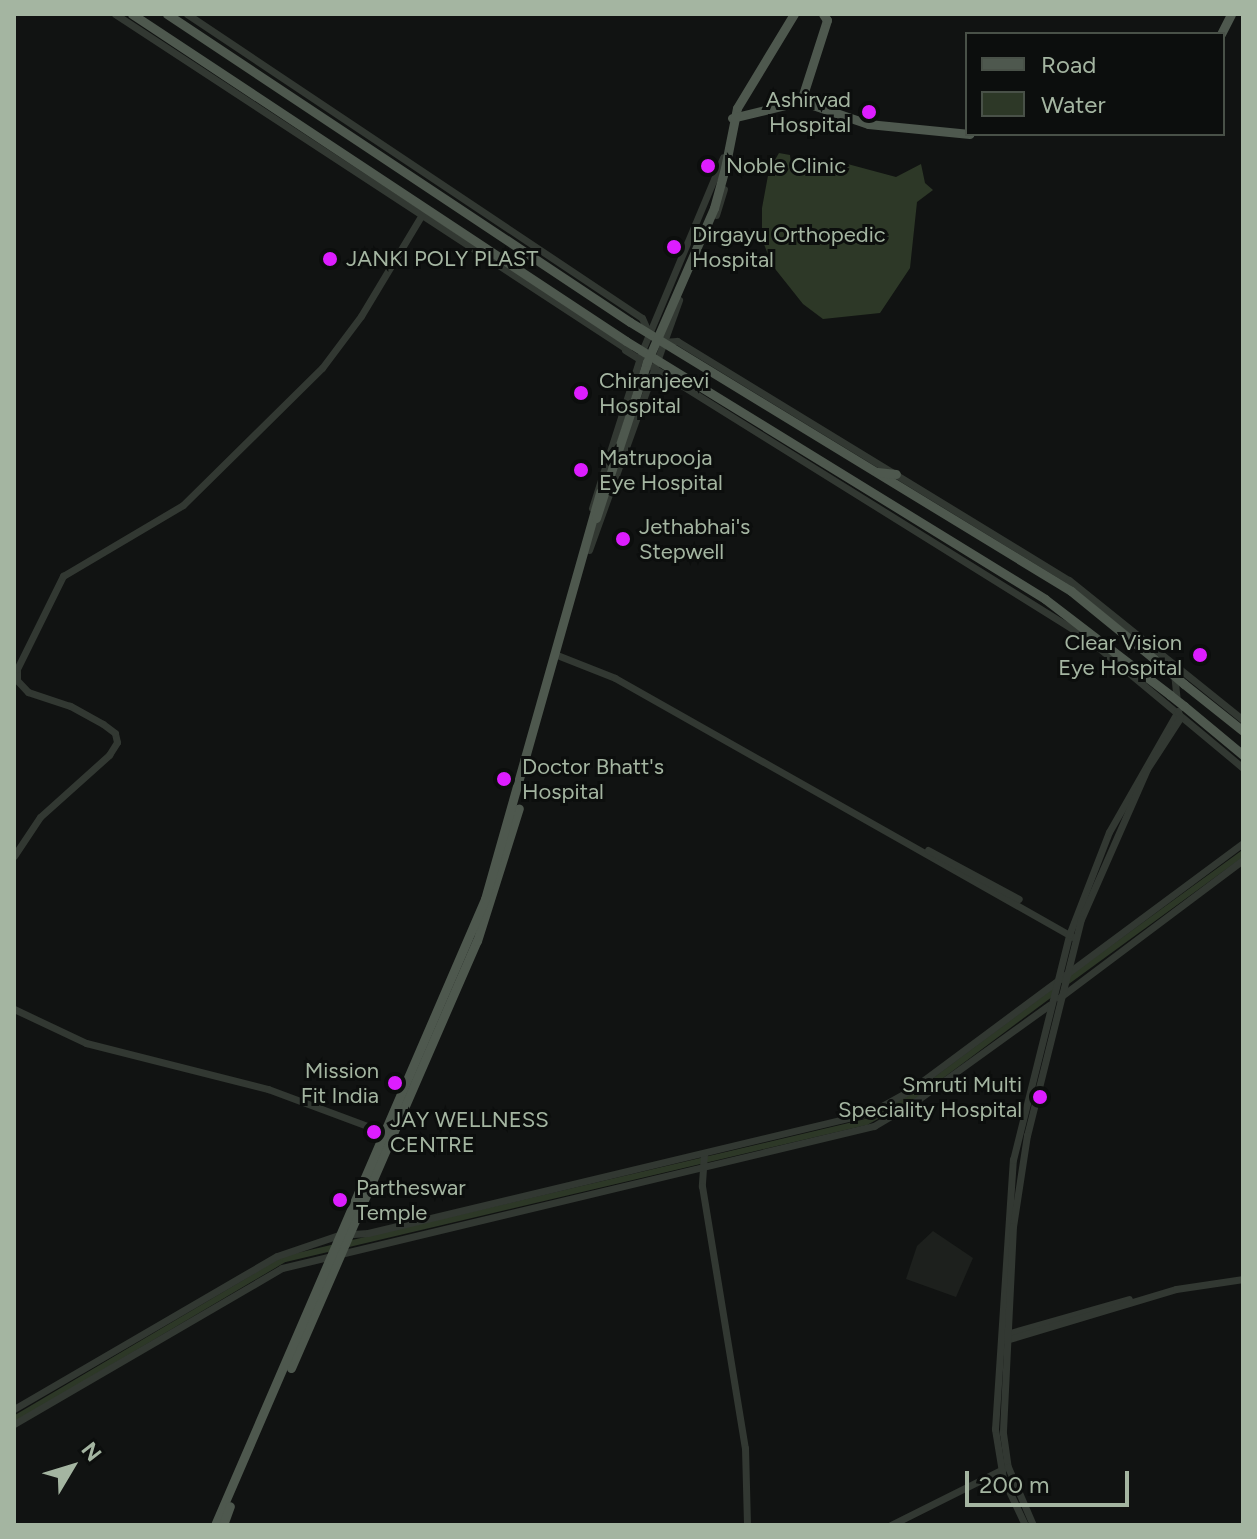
<!DOCTYPE html>
<html>
<head>
<meta charset="utf-8">
<style>
  body { margin:0 }
  #map { position:relative; width:1257px; height:1539px; overflow:hidden; background:#111312; font-family:Figtree,sans-serif }
  div>[style] { position:absolute }
  .built>* { inset:0; background:#1d201d }
  .water>* { inset:0; background:#2d3827 }
  .canal>* { height:6px; margin:-3px; padding:0 3px; transform-origin:3px; border-radius:3px; background:#2d3827 }
  .minor>* { height:7px; margin:-3.5px; padding:0 3.5px; transform-origin:3.5px; border-radius:3.5px; background:#323832 }
  .major>* { height:9px; margin:-4.5px; padding:0 4.5px; transform-origin:4.5px; border-radius:4.5px; background:#4e584e }
  .major-bridge>* { height:9px; margin:-4.5px; padding:0 4.5px; transform-origin:4.5px; border-radius:4.5px; background:#4e584e }
  .dots>* { width:22px; height:22px; translate:-50% -50%; box-sizing:border-box; border:4px solid #0c0e0d; border-radius:50% }
  span { translate:-50% -50%; white-space:nowrap; text-align:center; line-height:1.15; -webkit-text-stroke:6px #0c0e0d; paint-order:stroke }
  .poi-label { font-size:22px; color:#a4b5a1 }
  .right { translate:-100% -50%; text-align:right }
  .left { translate:0 -50%; text-align:left }
  .frame { position:absolute; inset:0; border:16px solid #a4b5a1; pointer-events:none }
  .legend { position:absolute; left:965px; top:32px; width:260px; height:104px; box-sizing:border-box; background:#0c0e0d; border:2px solid #495148; margin:0; padding:10px 14px; list-style:none; font-size:24px; color:#a4b5a1 }
  .legend li { display:flex; align-items:center; gap:16px; height:40px }
  .legend b { width:40px; border:2px solid #495148 }
  .north { position:absolute; left:32px; top:1427px; width:80px; height:80px; -webkit-text-stroke:6px #0c0e0d; paint-order:stroke; rotate:52deg; font-size:22px; font-weight:700; line-height:32px; text-align:center; color:#a4b5a1 }
  .north::after { content:''; display:block; margin:auto; width:28px; height:36px; background:#a4b5a1; clip-path:polygon(50% 0,100% 100%,50% 72%,0 100%) }
  .scale { position:absolute; left:965px; top:1471px; width:164px; height:36px; box-sizing:border-box; border:4px solid #a4b5a1; border-top:0; padding-left:10px; font-size:24px; line-height:28px; white-space:nowrap; color:#a4b5a1; -webkit-text-stroke:6px #0c0e0d; paint-order:stroke }
</style>
</head>
<body>
<div id="map">
  <div class="built">
    <i style="clip-path:polygon(933px 1231px,973px 1258px,956px 1297px,906px 1279px,917px 1246px)"></i>
  </div>
  <div class="water">
    <i style="clip-path:polygon(779px 153px,790px 155px,792px 172px,811px 173px,829px 159px,896px 177px,921px 164px,925px 183px,933px 190px,917px 202px,910px 268px,880px 313px,823px 319px,803px 304px,772px 265px,762px 239px,762px 208px,769px 170px)"></i>
  </div>
  <div class="canal">
    <i style="left:1065px;top:983px;width:220px;rotate:-36.1deg"></i>
    <i style="left:14px;top:1419px;width:315px;rotate:-30.6deg"></i>
    <i style="left:285px;top:1259px;width:597px;rotate:-13.27deg"></i>
    <i style="left:866px;top:1122px;width:55px;rotate:-28.4deg"></i>
    <i style="left:914px;top:1096px;width:177px;rotate:-36.7deg"></i>
  </div>
  <div class="minor">
    <i style="left:115px;top:14px;width:613px;rotate:33.22deg"></i>
    <i style="left:187px;top:14px;width:547px;rotate:33.75deg"></i>
    <i style="left:642px;top:318px;width:17px;rotate:66deg"></i>
    <i style="left:716px;top:215px;width:27px;rotate:-73deg"></i>
    <i style="left:662px;top:342px;width:15px;rotate:-4deg"></i>
    <i style="left:677px;top:341px;width:459px;rotate:31.4deg"></i>
    <i style="left:1069px;top:580px;width:223px;rotate:38.8deg"></i>
    <i style="left:625px;top:350px;width:544px;rotate:31.94deg"></i>
    <i style="left:1087px;top:638px;width:203px;rotate:39.8deg"></i>
    <i style="left:592px;top:508px;width:165px;rotate:-72.3deg"></i>
    <i style="left:642px;top:351px;width:210px;rotate:-67.3deg"></i>
    <i style="left:589px;top:550px;width:266px;rotate:-70.2deg"></i>
    <i style="left:557px;top:655px;width:62px;rotate:21.6deg"></i>
    <i style="left:615px;top:678px;width:526px;rotate:29.49deg"></i>
    <i style="left:1174px;top:673px;width:28px;rotate:84deg"></i>
    <i style="left:928px;top:850px;width:103px;rotate:28.3deg"></i>
    <i style="left:14px;top:856px;width:47px;rotate:-56.3deg"></i>
    <i style="left:40px;top:817px;width:93px;rotate:-41.9deg"></i>
    <i style="left:109px;top:755px;width:15px;rotate:-58deg"></i>
    <i style="left:117px;top:742px;width:9px;rotate:-103deg"></i>
    <i style="left:115px;top:733px;width:15px;rotate:-143deg"></i>
    <i style="left:103px;top:724px;width:38px;rotate:-151deg"></i>
    <i style="left:70px;top:706px;width:44px;rotate:-161.6deg"></i>
    <i style="left:28px;top:692px;width:16px;rotate:-133deg"></i>
    <i style="left:17px;top:680px;width:11px;rotate:-90deg"></i>
    <i style="left:17px;top:669px;width:104px;rotate:-63.7deg"></i>
    <i style="left:63px;top:576px;width:139px;rotate:-30.6deg"></i>
    <i style="left:183px;top:505px;width:195px;rotate:-44.6deg"></i>
    <i style="left:322px;top:368px;width:65px;rotate:-53.1deg"></i>
    <i style="left:361px;top:316px;width:126px;rotate:-59deg"></i>
    <i style="left:1059px;top:998px;width:230px;rotate:-36.9deg"></i>
    <i style="left:14px;top:1009px;width:80px;rotate:25.3deg"></i>
    <i style="left:86px;top:1043px;width:188px;rotate:14.2deg"></i>
    <i style="left:268px;top:1089px;width:126px;rotate:20.4deg"></i>
    <i style="left:704px;top:1154px;width:32px;rotate:94deg"></i>
    <i style="left:702px;top:1186px;width:266px;rotate:80.7deg"></i>
    <i style="left:745px;top:1448px;width:77px;rotate:88.5deg"></i>
    <i style="left:1003px;top:1335px;width:131px;rotate:-15.9deg"></i>
    <i style="left:1006px;top:1340px;width:177px;rotate:-16.7deg"></i>
    <i style="left:1176px;top:1289px;width:68px;rotate:-8.5deg"></i>
    <i style="left:14px;top:1409px;width:304px;rotate:-30.2deg"></i>
    <i style="left:277px;top:1256px;width:65px;rotate:-18.7deg"></i>
    <i style="left:339px;top:1235px;width:29px;rotate:-4deg"></i>
    <i style="left:368px;top:1233px;width:515px;rotate:-13.47deg"></i>
    <i style="left:869px;top:1113px;width:46px;rotate:-28.8deg"></i>
    <i style="left:909px;top:1091px;width:416px;rotate:-36.6deg"></i>
    <i style="left:14px;top:1424px;width:310px;rotate:-30.2deg"></i>
    <i style="left:282px;top:1268px;width:609px;rotate:-13.49deg"></i>
    <i style="left:874px;top:1126px;width:49px;rotate:-30.8deg"></i>
    <i style="left:916px;top:1101px;width:164px;rotate:-35.8deg"></i>
    <i style="left:891px;top:1525px;width:125px;rotate:-26.6deg"></i>
    <i style="left:1025px;top:1525px;width:52px;rotate:-115.1deg"></i>
    <i style="left:1003px;top:1478px;width:50px;rotate:-99.3deg"></i>
    <i style="left:995px;top:1429px;width:270px;rotate:-86.2deg"></i>
    <i style="left:1013px;top:1160px;width:232px;rotate:-76deg"></i>
    <i style="left:1069px;top:935px;width:110px;rotate:-68.8deg"></i>
    <i style="left:1109px;top:832px;width:139px;rotate:-60.3deg"></i>
    <i style="left:1178px;top:711px;width:7px;rotate:74deg"></i>
    <i style="left:1180px;top:718px;width:61px;rotate:122.9deg"></i>
    <i style="left:1147px;top:769px;width:164px;rotate:113.7deg"></i>
    <i style="left:1081px;top:919px;width:223px;rotate:104deg"></i>
    <i style="left:1027px;top:1135px;width:92px;rotate:98.7deg"></i>
    <i style="left:1013px;top:1226px;width:207px;rotate:92.8deg"></i>
    <i style="left:1003px;top:1433px;width:34px;rotate:82deg"></i>
    <i style="left:1008px;top:1467px;width:63px;rotate:66.7deg"></i>
  </div>
  <div class="major">
    <i style="left:132px;top:14px;width:592px;rotate:33.5deg"></i>
    <i style="left:626px;top:341px;width:492px;rotate:31.6deg"></i>
    <i style="left:1045px;top:599px;width:158px;rotate:37.5deg"></i>
    <i style="left:167px;top:14px;width:556px;rotate:33.63deg"></i>
    <i style="left:630px;top:322px;width:517px;rotate:31.38deg"></i>
    <i style="left:1071px;top:591px;width:127px;rotate:39.2deg"></i>
    <i style="left:1221px;top:34px;width:22px;rotate:-63deg"></i>
    <i style="left:801px;top:101px;width:85px;rotate:-72.2deg"></i>
    <i style="left:827px;top:20px;width:7px;rotate:-124deg"></i>
    <i style="left:732px;top:118px;width:71px;rotate:-13.8deg"></i>
    <i style="left:801px;top:101px;width:71px;rotate:18.9deg"></i>
    <i style="left:868px;top:124px;width:102px;rotate:5.6deg"></i>
    <i style="left:725px;top:168px;width:61px;rotate:-78.7deg"></i>
    <i style="left:737px;top:108px;width:110px;rotate:-58.8deg"></i>
    <i style="left:877px;top:472px;width:19px;rotate:6deg"></i>
    <i style="left:1184px;top:684px;width:75px;rotate:38.5deg"></i>
    <i style="left:1184px;top:706px;width:77px;rotate:39.7deg"></i>
    <i style="left:291px;top:1368px;width:466px;rotate:-66.5deg"></i>
    <i style="left:477px;top:941px;width:139px;rotate:-72.5deg"></i>
    <i style="left:215px;top:1525px;width:682px;rotate:-66.67deg"></i>
    <i style="left:485px;top:899px;width:423px;rotate:-74.2deg"></i>
    <i style="left:223px;top:1525px;width:20px;rotate:-70deg"></i>
  </div>
  <div class="major-bridge">
    <i style="left:596px;top:518px;width:164px;rotate:-71.9deg"></i>
    <i style="left:647px;top:362px;width:168px;rotate:-66.5deg"></i>
    <i style="left:714px;top:208px;width:41px;rotate:-74.6deg"></i>
    <i style="left:1169px;top:671px;width:20px;rotate:41deg"></i>
    <i style="left:1170px;top:695px;width:18px;rotate:38deg"></i>
  </div>
  <div class="dots">
    <i style="left:869px;top:112px;background:#dd1dff"></i>
    <i style="left:708px;top:166px;background:#dd1dff"></i>
    <i style="left:674px;top:247px;background:#dd1dff"></i>
    <i style="left:330px;top:259px;background:#dd1dff"></i>
    <i style="left:581px;top:393px;background:#dd1dff"></i>
    <i style="left:581px;top:470px;background:#dd1dff"></i>
    <i style="left:623px;top:539px;background:#dd1dff"></i>
    <i style="left:1200px;top:655px;background:#dd1dff"></i>
    <i style="left:504px;top:779px;background:#dd1dff"></i>
    <i style="left:395px;top:1083px;background:#dd1dff"></i>
    <i style="left:1040px;top:1097px;background:#dd1dff"></i>
    <i style="left:374px;top:1132px;background:#dd1dff"></i>
    <i style="left:340px;top:1200px;background:#dd1dff"></i>
  </div>
  <div class="poi-label">
    <span class="right" style="left:851px;top:112px">Ashirvad<br>Hospital</span>
    <span class="left" style="left:726px;top:166px">Noble Clinic</span>
    <span class="left" style="left:692px;top:247px">Dirgayu Orthopedic<br>Hospital</span>
    <span class="left" style="left:346px;top:259px">JANKI POLY PLAST</span>
    <span class="left" style="left:599px;top:393px">Chiranjeevi<br>Hospital</span>
    <span class="left" style="left:599px;top:470px">Matrupooja<br>Eye Hospital</span>
    <span class="left" style="left:639px;top:539px">Jethabhai's<br>Stepwell</span>
    <span class="right" style="left:1182px;top:655px">Clear Vision<br>Eye Hospital</span>
    <span class="left" style="left:522px;top:779px">Doctor Bhatt's<br>Hospital</span>
    <span class="right" style="left:379px;top:1083px">Mission<br>Fit India</span>
    <span class="right" style="left:1022px;top:1097px">Smruti Multi<br>Speciality Hospital</span>
    <span class="left" style="left:390px;top:1132px">JAY WELLNESS<br>CENTRE</span>
    <span class="left" style="left:356px;top:1200px">Partheswar<br>Temple</span>
  </div>
  <div class="frame"></div>
  <ul class="legend">
  <li><b style="height:10px;background:#4e584e"></b>Road</li>
  <li><b style="height:22px;background:#2d3827"></b>Water</li>
  </ul>
  <div class="north">N</div>
  <div class="scale">200 m</div>
</div>
</body>
</html>
